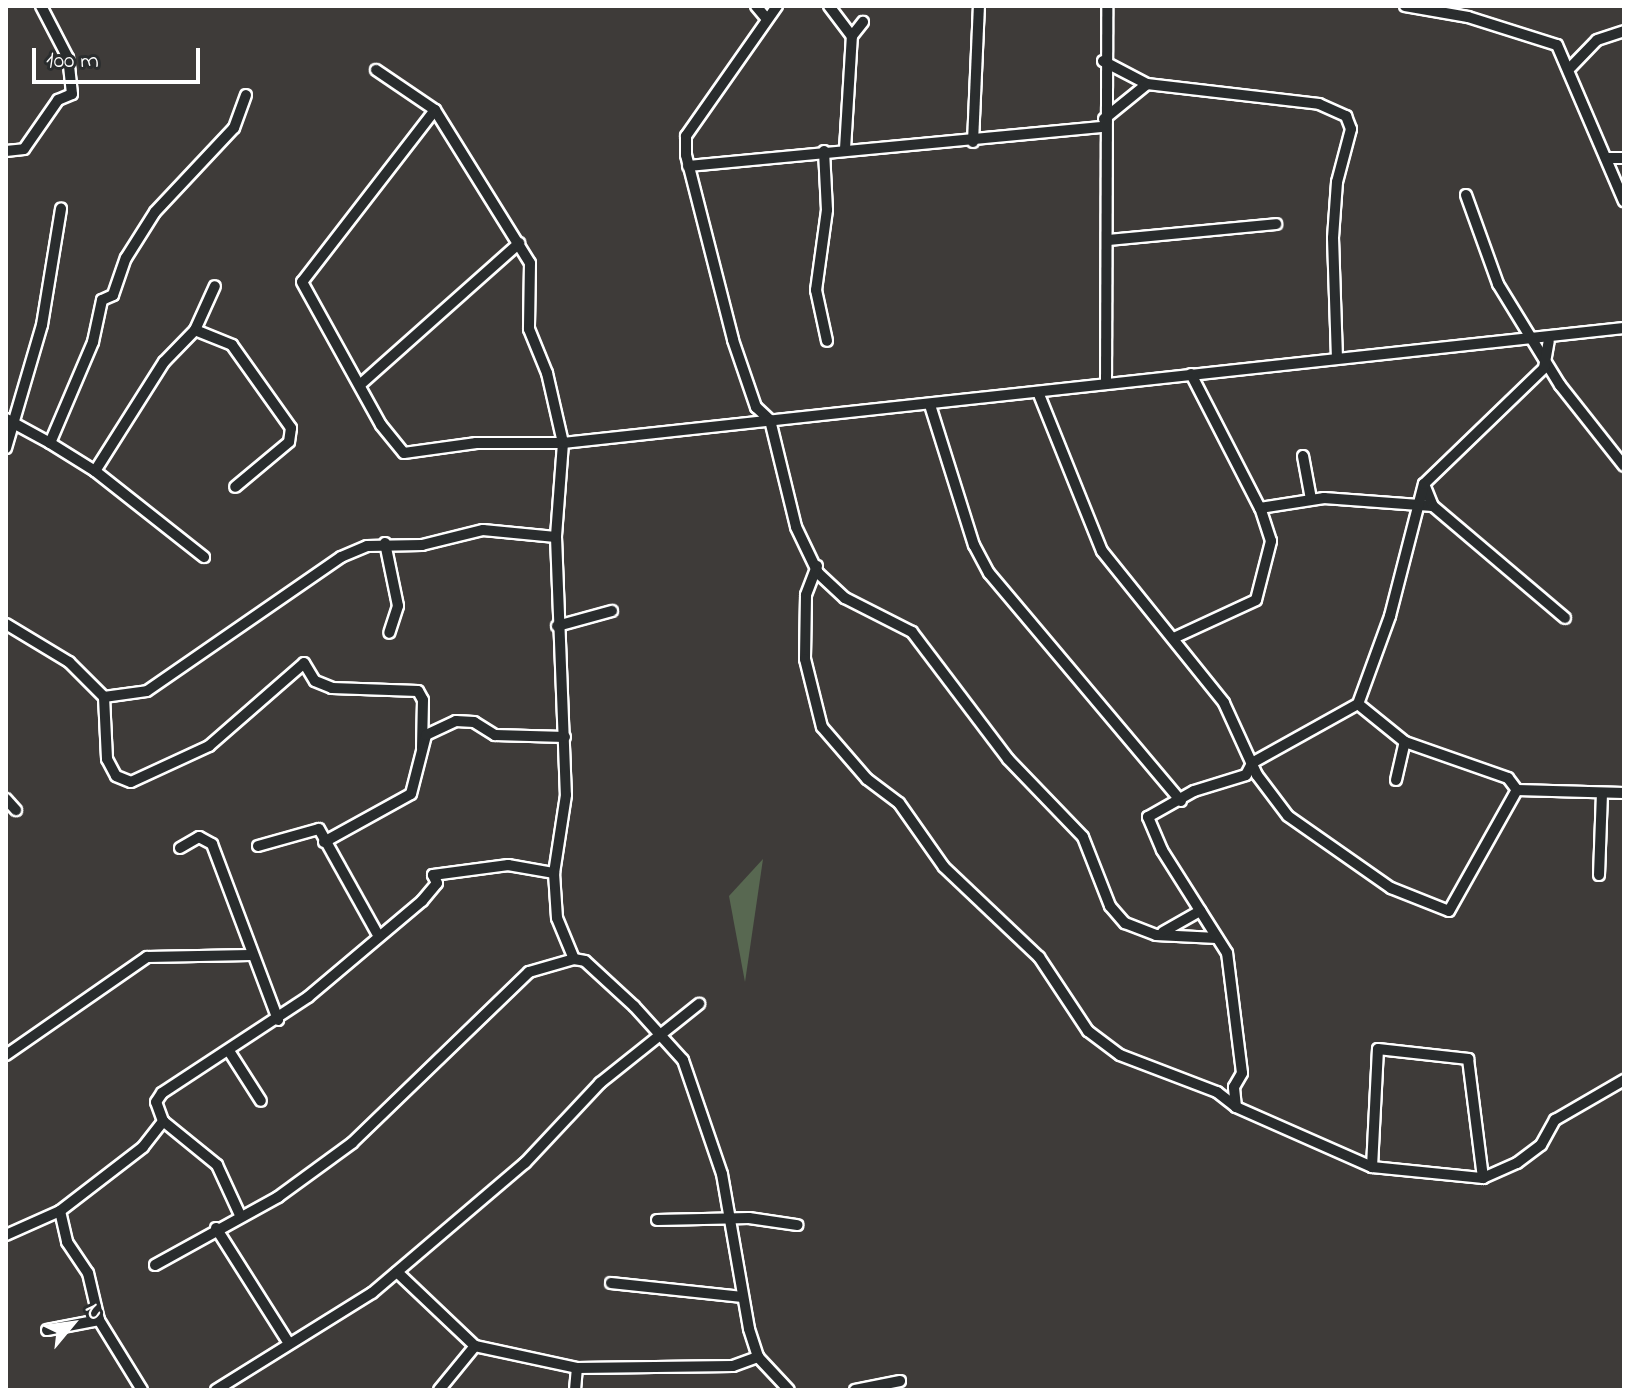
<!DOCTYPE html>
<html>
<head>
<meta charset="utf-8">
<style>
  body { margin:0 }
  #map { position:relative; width:1630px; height:1396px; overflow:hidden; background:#3e3b39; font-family:"Indie Flower",sans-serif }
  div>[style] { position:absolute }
  .green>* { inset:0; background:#586851 }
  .roads { filter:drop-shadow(2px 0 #fff) drop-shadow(-2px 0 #fff) drop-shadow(0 2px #fff) drop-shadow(0 -2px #fff) }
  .street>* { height:10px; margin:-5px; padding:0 5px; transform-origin:5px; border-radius:5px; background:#2a2d2e }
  span { translate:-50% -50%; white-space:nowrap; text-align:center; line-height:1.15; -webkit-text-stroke:6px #2a2d2e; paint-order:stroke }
  .frame { position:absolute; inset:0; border:8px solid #fff; pointer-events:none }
  .north { position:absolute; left:32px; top:1284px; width:80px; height:80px; -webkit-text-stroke:6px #2a2d2e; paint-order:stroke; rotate:61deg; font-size:22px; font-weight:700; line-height:32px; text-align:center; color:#fff }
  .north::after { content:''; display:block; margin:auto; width:28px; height:36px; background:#fff; clip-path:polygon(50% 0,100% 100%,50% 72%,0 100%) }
  .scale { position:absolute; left:32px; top:48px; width:168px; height:36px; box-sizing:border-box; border:4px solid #fff; border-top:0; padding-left:10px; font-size:24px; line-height:28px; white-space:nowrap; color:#fff; -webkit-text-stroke:6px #2a2d2e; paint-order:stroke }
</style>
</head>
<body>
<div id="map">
  <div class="green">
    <i style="clip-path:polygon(763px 859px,745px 982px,729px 896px)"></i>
  </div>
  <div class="roads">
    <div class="street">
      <i style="left:756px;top:6px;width:17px;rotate:50deg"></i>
      <i style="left:777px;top:6px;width:159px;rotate:125deg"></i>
      <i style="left:686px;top:136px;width:19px;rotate:90deg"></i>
      <i style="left:686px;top:155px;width:191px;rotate:75.7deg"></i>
      <i style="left:733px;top:340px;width:71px;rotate:71.1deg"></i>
      <i style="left:756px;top:407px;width:19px;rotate:43deg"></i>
      <i style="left:770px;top:420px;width:110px;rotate:76.3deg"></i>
      <i style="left:796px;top:527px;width:51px;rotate:64.4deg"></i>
      <i style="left:818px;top:573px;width:37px;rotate:43deg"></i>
      <i style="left:845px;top:598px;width:75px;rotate:26.9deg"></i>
      <i style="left:912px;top:632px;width:159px;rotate:52.9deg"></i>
      <i style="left:1008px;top:759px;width:108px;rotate:46.1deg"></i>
      <i style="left:1083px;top:837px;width:74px;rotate:68.6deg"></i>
      <i style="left:1110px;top:906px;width:23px;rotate:49deg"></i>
      <i style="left:1125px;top:923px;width:33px;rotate:21deg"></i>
      <i style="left:1156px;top:935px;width:61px;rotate:2.8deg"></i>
      <i style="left:829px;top:6px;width:38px;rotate:53deg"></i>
      <i style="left:1405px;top:6px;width:64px;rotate:9.9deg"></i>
      <i style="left:1468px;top:17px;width:93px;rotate:17.5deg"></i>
      <i style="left:1557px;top:45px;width:170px;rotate:66.8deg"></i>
      <i style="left:1103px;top:61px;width:50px;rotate:27.6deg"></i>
      <i style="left:1147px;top:84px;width:173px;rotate:6.6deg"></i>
      <i style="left:1319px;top:104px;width:30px;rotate:24deg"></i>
      <i style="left:1346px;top:116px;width:14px;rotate:69deg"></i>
      <i style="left:1351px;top:129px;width:55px;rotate:104.8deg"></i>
      <i style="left:1337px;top:182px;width:56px;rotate:94.1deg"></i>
      <i style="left:1333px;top:238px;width:120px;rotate:88.1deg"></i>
      <i style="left:1571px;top:67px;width:37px;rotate:-46deg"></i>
      <i style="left:1597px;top:40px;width:28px;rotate:-18deg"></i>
      <i style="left:376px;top:70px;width:71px;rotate:34.1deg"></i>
      <i style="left:435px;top:110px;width:180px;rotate:58.2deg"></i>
      <i style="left:530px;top:263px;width:66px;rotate:90.9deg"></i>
      <i style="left:529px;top:329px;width:48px;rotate:67.8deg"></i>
      <i style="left:547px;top:373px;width:72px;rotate:77.1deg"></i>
      <i style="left:563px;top:443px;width:94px;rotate:94.3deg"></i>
      <i style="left:556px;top:537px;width:258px;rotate:87.8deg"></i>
      <i style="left:566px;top:795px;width:79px;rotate:98.7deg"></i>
      <i style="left:554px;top:873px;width:45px;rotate:86.2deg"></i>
      <i style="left:557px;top:918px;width:44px;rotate:67.5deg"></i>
      <i style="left:574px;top:959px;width:11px;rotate:10deg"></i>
      <i style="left:585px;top:961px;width:67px;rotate:42.6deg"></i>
      <i style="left:634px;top:1006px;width:73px;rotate:47.8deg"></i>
      <i style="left:683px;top:1060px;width:120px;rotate:71.1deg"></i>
      <i style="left:722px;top:1174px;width:157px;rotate:80.1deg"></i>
      <i style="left:749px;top:1329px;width:29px;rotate:72deg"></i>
      <i style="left:758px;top:1357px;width:45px;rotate:46.8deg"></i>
      <i style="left:435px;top:110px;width:217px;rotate:127.7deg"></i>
      <i style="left:302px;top:282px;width:163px;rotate:61.1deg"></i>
      <i style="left:381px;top:425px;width:36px;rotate:51deg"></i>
      <i style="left:404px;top:453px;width:73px;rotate:-7.9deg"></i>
      <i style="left:476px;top:443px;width:87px"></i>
      <i style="left:563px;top:443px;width:1067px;rotate:-6.19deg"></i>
      <i style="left:1104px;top:119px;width:55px;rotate:-39.1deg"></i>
      <i style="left:973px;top:142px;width:136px;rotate:-87.5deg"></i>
      <i style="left:845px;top:149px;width:113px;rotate:-86.5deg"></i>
      <i style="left:852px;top:36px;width:18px;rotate:-52deg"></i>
      <i style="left:6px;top:151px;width:18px;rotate:-6deg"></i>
      <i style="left:24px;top:149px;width:60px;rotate:-55.2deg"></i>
      <i style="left:58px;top:100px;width:15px;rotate:-23deg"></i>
      <i style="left:72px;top:94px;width:36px;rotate:-96deg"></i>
      <i style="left:68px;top:58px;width:59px;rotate:-117.4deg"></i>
      <i style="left:824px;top:151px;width:59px;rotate:87.1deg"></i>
      <i style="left:827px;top:210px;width:81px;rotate:97.8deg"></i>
      <i style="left:816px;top:290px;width:52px;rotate:77.8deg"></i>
      <i style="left:1606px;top:158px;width:18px"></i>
      <i style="left:688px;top:166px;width:418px;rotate:-5.4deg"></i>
      <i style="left:1466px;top:195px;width:95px;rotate:70.2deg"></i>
      <i style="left:1498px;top:284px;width:119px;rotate:58.5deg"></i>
      <i style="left:1560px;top:385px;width:103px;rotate:51.7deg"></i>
      <i style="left:1108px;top:240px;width:169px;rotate:-5.4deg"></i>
      <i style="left:195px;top:330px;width:40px;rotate:22deg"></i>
      <i style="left:232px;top:345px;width:102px;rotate:54.6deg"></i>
      <i style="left:291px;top:428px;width:14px;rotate:98deg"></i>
      <i style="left:289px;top:442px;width:70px;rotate:140.2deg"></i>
      <i style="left:1191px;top:374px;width:151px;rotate:62.8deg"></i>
      <i style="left:1260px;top:508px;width:65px;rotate:-8.9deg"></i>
      <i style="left:1324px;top:498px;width:109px;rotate:4.2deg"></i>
      <i style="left:361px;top:384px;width:212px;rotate:-41.7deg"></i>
      <i style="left:1106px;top:384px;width:378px;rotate:-89.8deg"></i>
      <i style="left:1038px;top:392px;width:171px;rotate:68.1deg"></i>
      <i style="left:1102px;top:551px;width:195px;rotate:51.2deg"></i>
      <i style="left:1224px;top:703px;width:79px;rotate:65.4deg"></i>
      <i style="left:1257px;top:775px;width:51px;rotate:52.9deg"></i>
      <i style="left:1288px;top:816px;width:126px;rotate:35deg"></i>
      <i style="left:1391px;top:888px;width:62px;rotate:21.6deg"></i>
      <i style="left:1449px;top:911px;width:139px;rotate:-60.7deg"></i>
      <i style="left:1517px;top:790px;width:15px;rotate:-127deg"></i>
      <i style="left:1508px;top:778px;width:109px;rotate:-160.7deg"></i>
      <i style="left:1405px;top:742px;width:60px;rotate:-141deg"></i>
      <i style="left:930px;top:405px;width:147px;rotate:72.6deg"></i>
      <i style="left:974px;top:545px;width:32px;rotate:62deg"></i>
      <i style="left:989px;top:573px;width:298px;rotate:49.9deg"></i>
      <i style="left:6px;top:419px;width:50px;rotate:28.6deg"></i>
      <i style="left:50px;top:443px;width:110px;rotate:-66.9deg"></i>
      <i style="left:93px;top:342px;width:43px;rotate:-77.9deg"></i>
      <i style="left:102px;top:300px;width:12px;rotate:-24deg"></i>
      <i style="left:113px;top:295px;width:39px;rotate:-71deg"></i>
      <i style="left:126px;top:258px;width:54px;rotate:-57.8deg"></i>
      <i style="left:155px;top:212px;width:115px;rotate:-46.8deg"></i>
      <i style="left:234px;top:128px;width:35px;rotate:-70deg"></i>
      <i style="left:50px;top:443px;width:53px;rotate:31.9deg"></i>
      <i style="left:95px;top:471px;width:129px;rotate:-57.7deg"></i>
      <i style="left:164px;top:362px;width:45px;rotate:-45.9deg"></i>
      <i style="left:195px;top:330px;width:48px;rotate:-65.6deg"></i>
      <i style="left:6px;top:448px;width:128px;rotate:-73.7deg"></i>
      <i style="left:42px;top:325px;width:118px;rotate:-80.7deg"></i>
      <i style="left:1303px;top:456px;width:44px;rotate:79.5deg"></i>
      <i style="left:95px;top:471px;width:139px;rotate:38.3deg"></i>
      <i style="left:1424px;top:484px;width:24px;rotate:68deg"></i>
      <i style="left:1433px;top:506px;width:173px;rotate:40.3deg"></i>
      <i style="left:385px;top:543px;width:64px;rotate:78.3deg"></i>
      <i style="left:398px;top:606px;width:28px;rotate:108deg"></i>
      <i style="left:817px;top:566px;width:31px;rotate:111deg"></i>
      <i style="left:806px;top:595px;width:64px;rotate:90.9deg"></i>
      <i style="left:805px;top:659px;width:70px;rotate:76deg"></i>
      <i style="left:822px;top:727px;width:69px;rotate:49.1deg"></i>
      <i style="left:867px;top:779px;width:40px;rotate:37deg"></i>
      <i style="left:899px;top:803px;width:78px;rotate:54.9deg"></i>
      <i style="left:944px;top:867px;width:131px;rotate:43.5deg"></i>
      <i style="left:1039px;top:957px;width:89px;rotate:56.5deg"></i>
      <i style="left:1088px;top:1031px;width:40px;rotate:37deg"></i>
      <i style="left:1120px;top:1055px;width:104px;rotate:20.9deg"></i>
      <i style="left:1217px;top:1092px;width:24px;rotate:38deg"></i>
      <i style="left:1236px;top:1107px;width:149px;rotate:23.8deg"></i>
      <i style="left:1372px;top:1167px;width:112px;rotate:5.7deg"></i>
      <i style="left:1483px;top:1178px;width:37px;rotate:-24deg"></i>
      <i style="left:1517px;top:1163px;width:30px;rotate:-37deg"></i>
      <i style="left:1541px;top:1145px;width:29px;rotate:-61deg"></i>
      <i style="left:1555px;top:1120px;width:80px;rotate:-30.1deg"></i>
      <i style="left:6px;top:624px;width:74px;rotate:31.1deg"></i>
      <i style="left:69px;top:662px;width:49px;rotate:45deg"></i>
      <i style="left:104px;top:697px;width:43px;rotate:-7.9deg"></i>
      <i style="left:147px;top:691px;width:236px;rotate:-34.6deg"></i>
      <i style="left:341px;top:557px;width:28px;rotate:-23deg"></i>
      <i style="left:367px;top:546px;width:55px;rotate:-1deg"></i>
      <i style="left:422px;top:545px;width:63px;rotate:-13.8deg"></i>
      <i style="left:483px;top:530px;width:73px;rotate:5.5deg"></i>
      <i style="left:557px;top:626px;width:57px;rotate:-15.3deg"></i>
      <i style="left:1176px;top:637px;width:88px;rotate:-24.8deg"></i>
      <i style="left:1256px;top:600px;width:61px;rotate:-75.7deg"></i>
      <i style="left:1271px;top:541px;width:35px;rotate:-108deg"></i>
      <i style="left:104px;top:697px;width:62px;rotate:87.2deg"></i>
      <i style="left:107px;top:759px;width:19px;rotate:62deg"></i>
      <i style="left:116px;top:776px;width:16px;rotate:22deg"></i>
      <i style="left:131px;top:782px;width:86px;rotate:-24.8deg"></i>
      <i style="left:209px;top:746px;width:126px;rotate:-41.1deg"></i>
      <i style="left:304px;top:663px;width:21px;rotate:59deg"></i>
      <i style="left:315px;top:681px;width:18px;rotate:22deg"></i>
      <i style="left:332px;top:688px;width:86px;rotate:2deg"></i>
      <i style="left:418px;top:691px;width:10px;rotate:61deg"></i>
      <i style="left:423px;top:700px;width:48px;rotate:91.2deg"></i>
      <i style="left:1396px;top:780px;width:39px;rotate:-77deg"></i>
      <i style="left:1517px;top:790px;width:107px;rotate:1.6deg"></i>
      <i style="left:6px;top:799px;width:15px;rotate:48deg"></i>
      <i style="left:324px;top:842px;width:99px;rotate:-28.9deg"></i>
      <i style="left:411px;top:794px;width:61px;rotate:-75.7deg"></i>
      <i style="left:426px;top:735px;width:33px;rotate:-25deg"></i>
      <i style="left:456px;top:721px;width:18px;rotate:3deg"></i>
      <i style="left:474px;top:722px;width:25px;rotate:32deg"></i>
      <i style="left:495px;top:735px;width:70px;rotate:1.6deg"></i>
      <i style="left:258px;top:846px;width:63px;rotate:-15.6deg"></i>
      <i style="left:319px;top:829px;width:119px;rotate:60.9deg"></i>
      <i style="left:180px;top:848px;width:22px;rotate:-30deg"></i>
      <i style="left:199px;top:837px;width:15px;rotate:28deg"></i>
      <i style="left:212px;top:844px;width:188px;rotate:69.4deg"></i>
      <i style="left:1599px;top:875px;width:81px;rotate:-87.9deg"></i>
      <i style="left:1163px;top:932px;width:43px;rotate:-29.6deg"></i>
      <i style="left:229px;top:1051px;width:59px;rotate:57.4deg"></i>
      <i style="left:6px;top:1055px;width:172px;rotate:-34.8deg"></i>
      <i style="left:147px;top:957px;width:103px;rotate:-1.1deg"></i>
      <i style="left:1236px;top:1107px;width:20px;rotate:-96deg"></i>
      <i style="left:1234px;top:1087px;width:16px;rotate:-60deg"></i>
      <i style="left:1242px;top:1073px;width:121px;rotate:-97.1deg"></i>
      <i style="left:1227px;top:953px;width:122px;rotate:-122.3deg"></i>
      <i style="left:1162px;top:850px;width:36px;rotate:-113deg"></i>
      <i style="left:1148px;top:817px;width:53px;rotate:-29.5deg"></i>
      <i style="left:1194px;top:791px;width:54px;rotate:-17.1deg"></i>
      <i style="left:1246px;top:775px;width:13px;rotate:-63deg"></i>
      <i style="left:1252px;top:763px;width:121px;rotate:-29.1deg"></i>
      <i style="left:1358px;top:704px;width:94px;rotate:-70deg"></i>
      <i style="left:1390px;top:616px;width:136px;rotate:-75.6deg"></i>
      <i style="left:1424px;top:484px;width:167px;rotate:-44deg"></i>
      <i style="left:1544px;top:368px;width:27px;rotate:-80deg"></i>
      <i style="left:163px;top:1121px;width:70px;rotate:39.2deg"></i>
      <i style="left:217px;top:1165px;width:55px;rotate:65.3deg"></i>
      <i style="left:1372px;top:1167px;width:118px;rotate:-87.1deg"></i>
      <i style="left:1378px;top:1049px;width:91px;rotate:6.3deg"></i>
      <i style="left:1468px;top:1059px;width:120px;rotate:82.8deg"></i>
      <i style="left:60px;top:1211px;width:32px;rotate:77deg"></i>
      <i style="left:67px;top:1242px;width:37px;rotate:56deg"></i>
      <i style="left:88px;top:1273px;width:48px;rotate:76.8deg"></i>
      <i style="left:99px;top:1320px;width:82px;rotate:58.4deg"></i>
      <i style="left:657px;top:1220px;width:92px;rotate:-1.2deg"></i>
      <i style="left:749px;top:1218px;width:49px;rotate:8.3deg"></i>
      <i style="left:216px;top:1228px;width:135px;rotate:57.7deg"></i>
      <i style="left:6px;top:1235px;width:59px;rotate:-24deg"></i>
      <i style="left:60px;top:1211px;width:105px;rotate:-37.6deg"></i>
      <i style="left:143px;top:1147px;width:33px;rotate:-52deg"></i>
      <i style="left:163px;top:1121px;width:20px;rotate:-110deg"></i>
      <i style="left:156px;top:1102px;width:11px;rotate:-56deg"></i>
      <i style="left:162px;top:1093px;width:175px;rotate:-33.3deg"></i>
      <i style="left:308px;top:997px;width:149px;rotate:-40.1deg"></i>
      <i style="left:422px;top:901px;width:23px;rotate:-50deg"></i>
      <i style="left:437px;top:883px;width:9px;rotate:-117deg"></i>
      <i style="left:433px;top:875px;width:76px;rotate:-7.6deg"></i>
      <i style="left:508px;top:865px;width:47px;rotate:9.9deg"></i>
      <i style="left:155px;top:1265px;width:141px;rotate:-28.9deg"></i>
      <i style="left:278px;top:1197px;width:92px;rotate:-36.1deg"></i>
      <i style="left:352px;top:1143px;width:246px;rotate:-44deg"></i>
      <i style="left:529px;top:972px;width:47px;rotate:-16.1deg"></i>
      <i style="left:397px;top:1272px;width:108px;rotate:43.5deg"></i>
      <i style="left:475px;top:1346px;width:104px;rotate:12.2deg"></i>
      <i style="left:577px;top:1368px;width:156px;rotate:-0.7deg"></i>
      <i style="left:733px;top:1366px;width:27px;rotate:-20deg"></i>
      <i style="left:611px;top:1283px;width:132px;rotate:6.1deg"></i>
      <i style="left:47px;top:1330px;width:53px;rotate:-10.9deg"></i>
      <i style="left:216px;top:1390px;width:184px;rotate:-31.9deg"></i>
      <i style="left:372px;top:1293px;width:201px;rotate:-40.4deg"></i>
      <i style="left:525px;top:1163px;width:110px;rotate:-46.8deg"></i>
      <i style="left:600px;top:1083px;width:127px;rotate:-38.6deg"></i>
      <i style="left:439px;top:1390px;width:57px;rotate:-50.7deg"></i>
      <i style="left:575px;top:1390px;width:22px;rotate:-85deg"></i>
      <i style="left:855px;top:1390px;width:46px;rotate:-11.3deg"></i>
    </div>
  </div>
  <div class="frame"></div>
  <div class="north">N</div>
  <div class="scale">100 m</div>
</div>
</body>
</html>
